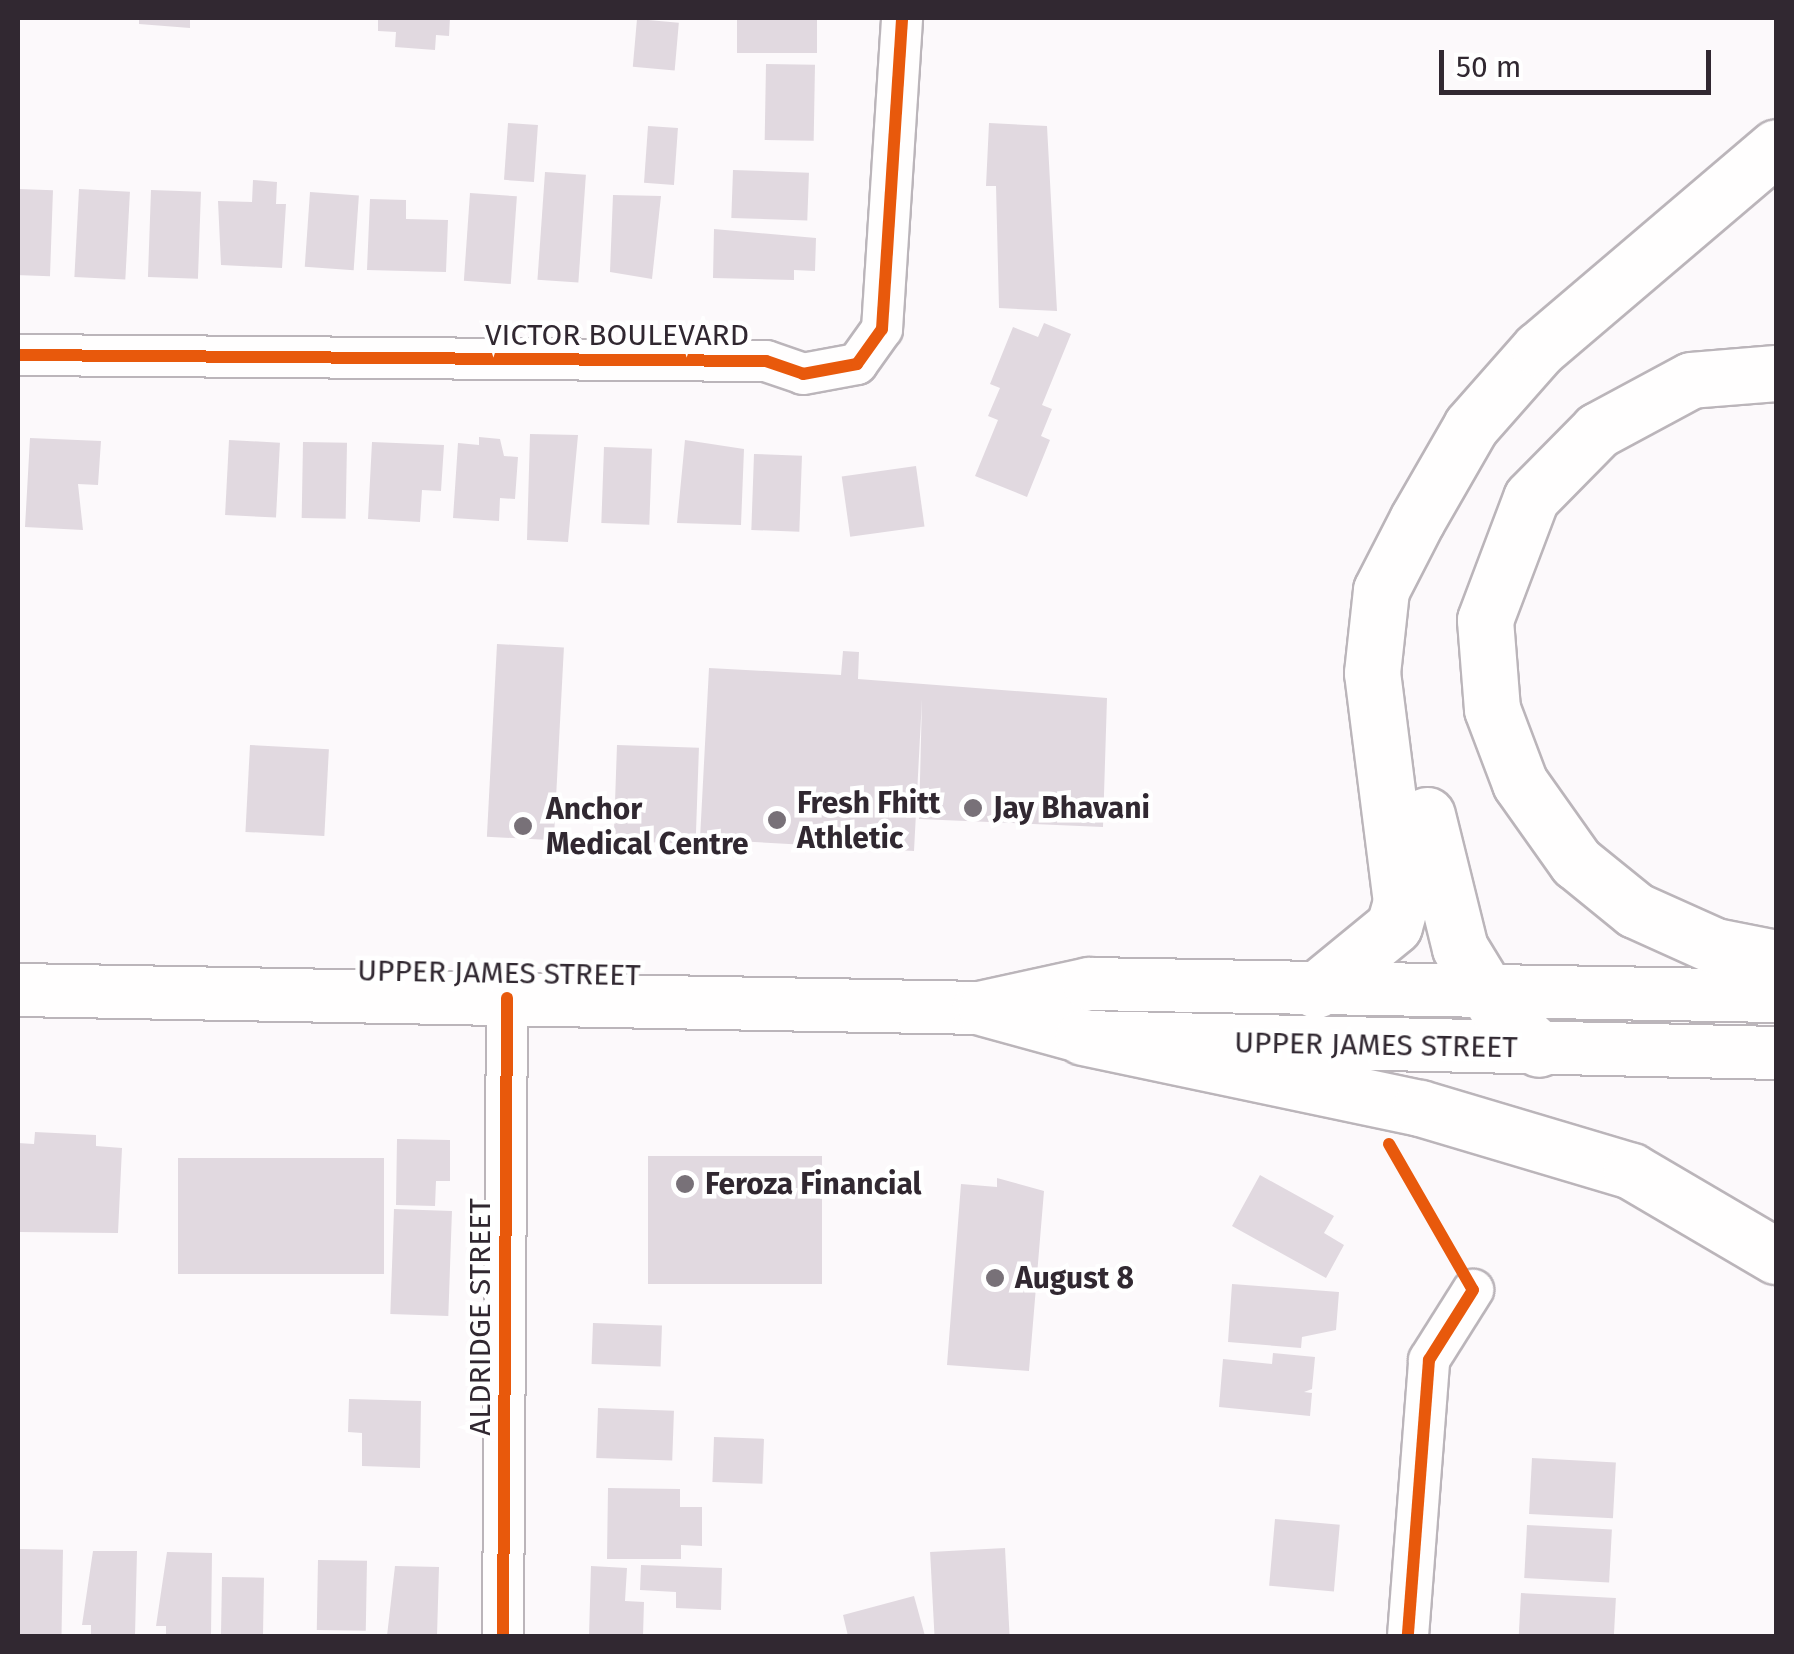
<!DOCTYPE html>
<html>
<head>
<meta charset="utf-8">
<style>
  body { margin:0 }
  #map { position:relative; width:1794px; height:1654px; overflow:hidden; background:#fcf9fb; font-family:"Fira Sans",sans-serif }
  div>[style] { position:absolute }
  .building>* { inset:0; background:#e1d9e0; transform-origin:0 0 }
  .roads { filter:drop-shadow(2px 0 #bbb5ba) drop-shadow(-2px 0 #bbb5ba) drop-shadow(0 2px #bbb5ba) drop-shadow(0 -2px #bbb5ba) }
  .minor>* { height:40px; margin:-20px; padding:0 20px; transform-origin:20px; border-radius:20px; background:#fffefe }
  .major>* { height:52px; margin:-26px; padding:0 26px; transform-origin:26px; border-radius:26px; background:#fffefe }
  .highway>* { height:55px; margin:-27.5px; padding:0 27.5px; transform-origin:27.5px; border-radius:27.5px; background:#fffefe }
  .cycleway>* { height:12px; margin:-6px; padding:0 6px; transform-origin:6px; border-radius:6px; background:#e8590c }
  .dots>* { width:28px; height:28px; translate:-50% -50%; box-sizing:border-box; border:5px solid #fff; border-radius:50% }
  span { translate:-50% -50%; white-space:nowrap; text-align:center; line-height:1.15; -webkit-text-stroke:9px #fff; paint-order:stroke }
  .street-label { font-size:30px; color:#312831 }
  .poi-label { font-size:30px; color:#312831; font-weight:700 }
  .left { translate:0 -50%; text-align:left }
  .frame { position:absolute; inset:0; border:20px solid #312831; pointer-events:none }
  .scale { position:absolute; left:1439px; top:50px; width:272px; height:45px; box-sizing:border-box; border:5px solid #312831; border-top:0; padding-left:12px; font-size:30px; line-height:35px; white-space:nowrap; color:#312831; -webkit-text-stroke:8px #fff; paint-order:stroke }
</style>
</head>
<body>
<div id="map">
  <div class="building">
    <i style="clip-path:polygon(139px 18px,190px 18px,190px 28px,139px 24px)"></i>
    <i style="clip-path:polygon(378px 18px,450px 18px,449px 36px,436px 35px,435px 50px,395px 47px,396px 32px,378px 31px)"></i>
    <i style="left:737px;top:18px;width:80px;height:35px"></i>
    <i style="left:637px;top:19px;width:42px;height:48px;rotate:5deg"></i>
    <i style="left:766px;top:64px;width:49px;height:76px;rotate:1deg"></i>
    <i style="left:508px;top:123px;width:30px;height:57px;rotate:4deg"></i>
    <i style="clip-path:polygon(989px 123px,1047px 126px,1057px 311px,999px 308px,996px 186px,986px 186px)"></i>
    <i style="left:648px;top:126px;width:30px;height:57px;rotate:4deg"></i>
    <i style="left:733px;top:170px;width:76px;height:48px;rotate:2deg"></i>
    <i style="left:545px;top:172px;width:41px;height:108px;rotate:4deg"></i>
    <i style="clip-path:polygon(253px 180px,277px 182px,276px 204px,286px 204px,282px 268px,221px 265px,218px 201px,252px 202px)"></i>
    <i style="left:18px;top:189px;width:35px;height:86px;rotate:2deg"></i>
    <i style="left:79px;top:189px;width:51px;height:88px;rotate:3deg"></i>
    <i style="left:151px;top:190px;width:50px;height:87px;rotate:2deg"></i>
    <i style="left:310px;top:192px;width:49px;height:75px;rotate:4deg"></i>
    <i style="left:470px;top:193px;width:47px;height:88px;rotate:4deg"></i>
    <i style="clip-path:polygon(613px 195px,661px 196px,652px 279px,610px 272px)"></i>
    <i style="clip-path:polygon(370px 199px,406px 200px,406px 219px,448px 220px,446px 272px,367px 270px)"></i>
    <i style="clip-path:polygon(714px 229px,816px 238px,815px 271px,794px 270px,794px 280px,713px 278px)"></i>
    <i style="clip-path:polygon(1044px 323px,1071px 334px,1042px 405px,1052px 409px,1041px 436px,1050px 440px,1027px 497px,975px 476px,998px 420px,988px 416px,1000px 388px,990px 384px,1013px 327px,1038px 337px)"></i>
    <i style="clip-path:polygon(530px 434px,578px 435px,568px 542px,527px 540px)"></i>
    <i style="clip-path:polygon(479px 437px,500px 439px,504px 456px,518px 457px,515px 499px,500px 498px,499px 521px,453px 518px,458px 443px,479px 445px)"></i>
    <i style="clip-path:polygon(30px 438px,101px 441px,98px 485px,78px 484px,83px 530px,25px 527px)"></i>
    <i style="left:229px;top:440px;width:51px;height:75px;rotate:3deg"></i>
    <i style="clip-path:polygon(685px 440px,744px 449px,741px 525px,677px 523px)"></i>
    <i style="left:303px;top:442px;width:44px;height:76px;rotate:1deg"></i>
    <i style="clip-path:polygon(372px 442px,444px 445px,441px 491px,422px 490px,420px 522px,368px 519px)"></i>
    <i style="left:604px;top:447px;width:48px;height:76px;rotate:2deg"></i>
    <i style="left:754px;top:454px;width:48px;height:76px;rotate:2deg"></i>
    <i style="left:916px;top:466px;width:61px;height:75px;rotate:82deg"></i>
    <i style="left:497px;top:644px;width:67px;height:193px;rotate:3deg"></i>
    <i style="clip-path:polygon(843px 651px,859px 652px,858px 679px,1107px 698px,1103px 827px,919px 819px,922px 699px,914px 851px,700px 839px,709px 668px,841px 675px)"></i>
    <i style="left:250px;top:745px;width:79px;height:87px;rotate:3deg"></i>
    <i style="left:617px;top:745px;width:82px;height:96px;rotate:2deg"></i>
    <i style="clip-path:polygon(35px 1132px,96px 1135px,96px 1146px,122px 1148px,118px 1233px,18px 1232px,18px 1143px,34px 1144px)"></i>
    <i style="clip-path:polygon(397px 1139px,450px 1140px,450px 1181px,436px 1181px,435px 1206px,396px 1205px)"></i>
    <i style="left:648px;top:1156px;width:174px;height:128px"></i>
    <i style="left:384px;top:1158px;width:116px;height:206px;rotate:90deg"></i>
    <i style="clip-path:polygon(1260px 1175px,1334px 1216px,1324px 1233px,1344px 1245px,1326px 1278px,1232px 1226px)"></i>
    <i style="clip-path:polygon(997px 1178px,1044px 1191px,1029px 1371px,947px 1365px,961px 1184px,997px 1187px)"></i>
    <i style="left:394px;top:1209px;width:58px;height:105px;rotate:2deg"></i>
    <i style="clip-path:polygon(1232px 1284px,1339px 1292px,1336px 1330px,1302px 1337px,1301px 1348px,1228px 1342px)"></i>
    <i style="left:593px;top:1323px;width:69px;height:41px;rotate:2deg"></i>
    <i style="clip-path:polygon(1273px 1353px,1315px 1357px,1312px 1389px,1304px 1392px,1312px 1393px,1310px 1416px,1219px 1407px,1223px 1359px,1272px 1364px)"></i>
    <i style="clip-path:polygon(349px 1399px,421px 1401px,420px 1468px,362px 1466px,362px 1433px,348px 1432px)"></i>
    <i style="left:598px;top:1408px;width:76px;height:50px;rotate:2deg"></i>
    <i style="left:714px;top:1437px;width:50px;height:45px;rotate:2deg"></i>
    <i style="left:1532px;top:1458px;width:84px;height:56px;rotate:3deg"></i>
    <i style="clip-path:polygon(608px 1488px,680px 1489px,680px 1507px,702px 1507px,702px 1546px,681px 1545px,681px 1559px,607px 1559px)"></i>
    <i style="left:1275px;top:1519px;width:65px;height:67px;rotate:5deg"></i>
    <i style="left:1527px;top:1525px;width:85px;height:53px;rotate:3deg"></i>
    <i style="left:1005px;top:1548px;width:88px;height:75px;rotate:87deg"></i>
    <i style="left:18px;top:1549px;width:45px;height:86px;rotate:1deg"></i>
    <i style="clip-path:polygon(93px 1551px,137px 1551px,135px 1636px,91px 1636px,91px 1625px,82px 1625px)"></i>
    <i style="clip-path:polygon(167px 1552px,212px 1553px,211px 1636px,166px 1636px,166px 1626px,156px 1626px)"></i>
    <i style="left:318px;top:1560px;width:49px;height:70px;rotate:1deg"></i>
    <i style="clip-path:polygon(641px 1565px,722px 1568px,721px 1610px,676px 1608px,676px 1592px,640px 1590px)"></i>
    <i style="clip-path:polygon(395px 1566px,439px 1567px,437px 1636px,387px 1636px)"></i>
    <i style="clip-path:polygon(591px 1566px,627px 1568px,625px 1601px,644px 1602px,643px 1636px,589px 1636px)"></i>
    <i style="left:222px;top:1577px;width:42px;height:57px;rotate:1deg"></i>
    <i style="left:1521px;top:1593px;width:95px;height:43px;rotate:3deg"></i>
    <i style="clip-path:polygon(914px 1596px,925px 1636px,848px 1636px,843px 1615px)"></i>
  </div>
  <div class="roads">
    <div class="minor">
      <i style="left:18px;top:355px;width:748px;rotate:0.46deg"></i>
      <i style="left:766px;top:361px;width:39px;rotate:19deg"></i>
      <i style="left:803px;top:374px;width:55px;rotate:-10.5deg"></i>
      <i style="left:857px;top:364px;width:43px;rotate:-54.5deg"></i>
      <i style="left:882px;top:329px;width:312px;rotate:-86.3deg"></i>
      <i style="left:503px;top:1636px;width:638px;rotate:-89.64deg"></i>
      <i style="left:1408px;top:1636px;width:277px;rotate:-85.6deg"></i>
      <i style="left:1429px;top:1360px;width:83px;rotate:-57.8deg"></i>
    </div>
    <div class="major">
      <i style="left:18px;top:990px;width:961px;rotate:1.07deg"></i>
      <i style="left:979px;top:1008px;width:113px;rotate:-12.3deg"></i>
      <i style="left:1089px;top:984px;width:687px;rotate:1deg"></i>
      <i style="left:985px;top:1010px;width:102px;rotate:15.4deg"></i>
      <i style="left:1083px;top:1037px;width:693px;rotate:1.32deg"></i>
    </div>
    <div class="highway">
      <i style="left:1776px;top:373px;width:85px;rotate:175.3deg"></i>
      <i style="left:1691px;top:380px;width:106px;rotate:151.7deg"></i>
      <i style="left:1598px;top:430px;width:95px;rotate:134.6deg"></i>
      <i style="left:1531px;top:498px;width:130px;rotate:110.7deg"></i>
      <i style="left:1485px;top:620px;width:89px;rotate:85.5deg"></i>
      <i style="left:1492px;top:709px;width:79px;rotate:69.3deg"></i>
      <i style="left:1520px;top:783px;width:97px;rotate:54.7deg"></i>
      <i style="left:1576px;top:862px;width:76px;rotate:39.1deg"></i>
      <i style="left:1635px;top:910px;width:88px;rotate:24.2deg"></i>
      <i style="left:1715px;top:946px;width:62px;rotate:11.1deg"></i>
      <i style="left:1427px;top:815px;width:137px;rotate:76.1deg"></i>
      <i style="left:1460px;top:948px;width:75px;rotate:58.6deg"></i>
      <i style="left:1499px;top:1012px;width:54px;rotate:42.8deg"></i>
      <i style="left:1316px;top:990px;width:101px;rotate:-39.4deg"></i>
      <i style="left:1394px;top:926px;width:25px;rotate:-74deg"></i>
      <i style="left:1401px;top:902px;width:231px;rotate:-97.2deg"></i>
      <i style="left:1372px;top:673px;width:83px;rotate:-83.8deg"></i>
      <i style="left:1381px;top:590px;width:79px;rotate:-62.8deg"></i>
      <i style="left:1417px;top:520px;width:108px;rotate:-60.1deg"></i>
      <i style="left:1471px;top:426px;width:103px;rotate:-48.6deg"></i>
      <i style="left:1539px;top:349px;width:311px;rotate:-40.4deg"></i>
      <i style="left:1083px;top:1037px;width:344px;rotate:11.9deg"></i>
      <i style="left:1420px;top:1108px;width:220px;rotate:16.6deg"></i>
      <i style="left:1631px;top:1171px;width:168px;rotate:30.4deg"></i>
    </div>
  </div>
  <div class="cycleway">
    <i style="left:18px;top:355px;width:748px;rotate:0.46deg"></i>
    <i style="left:766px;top:361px;width:39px;rotate:19deg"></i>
    <i style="left:803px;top:374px;width:55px;rotate:-10.5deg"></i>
    <i style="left:857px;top:364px;width:43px;rotate:-54.5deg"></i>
    <i style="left:882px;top:329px;width:312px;rotate:-86.3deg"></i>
    <i style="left:1389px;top:1144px;width:168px;rotate:60.1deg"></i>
    <i style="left:1473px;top:1290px;width:83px;rotate:122.2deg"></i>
    <i style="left:1429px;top:1360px;width:277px;rotate:94.4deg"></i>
    <i style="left:503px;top:1636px;width:638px;rotate:-89.64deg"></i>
  </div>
  <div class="dots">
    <i style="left:973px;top:808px;background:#787178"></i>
    <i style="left:777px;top:820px;background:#787178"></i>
    <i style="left:523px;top:826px;background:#787178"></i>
    <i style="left:685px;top:1184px;background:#787178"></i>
    <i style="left:995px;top:1278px;background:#787178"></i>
  </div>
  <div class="street-label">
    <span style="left:617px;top:335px">VICTOR BOULEVARD</span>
    <span style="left:499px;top:973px;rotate:1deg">UPPER JAMES STREET</span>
    <span style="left:1376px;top:1045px;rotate:1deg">UPPER JAMES STREET</span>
    <span style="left:480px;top:1317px;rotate:-90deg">ALDRIDGE STREET</span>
  </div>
  <div class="poi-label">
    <span class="left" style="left:797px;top:820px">Fresh Fhitt<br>Athletic</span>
    <span class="left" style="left:993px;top:808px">Jay Bhavani</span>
    <span class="left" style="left:546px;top:826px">Anchor<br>Medical Centre</span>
    <span class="left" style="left:705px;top:1184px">Feroza Financial</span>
    <span class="left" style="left:1015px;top:1278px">August 8</span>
  </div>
  <div class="frame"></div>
  <div class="scale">50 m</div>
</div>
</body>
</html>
